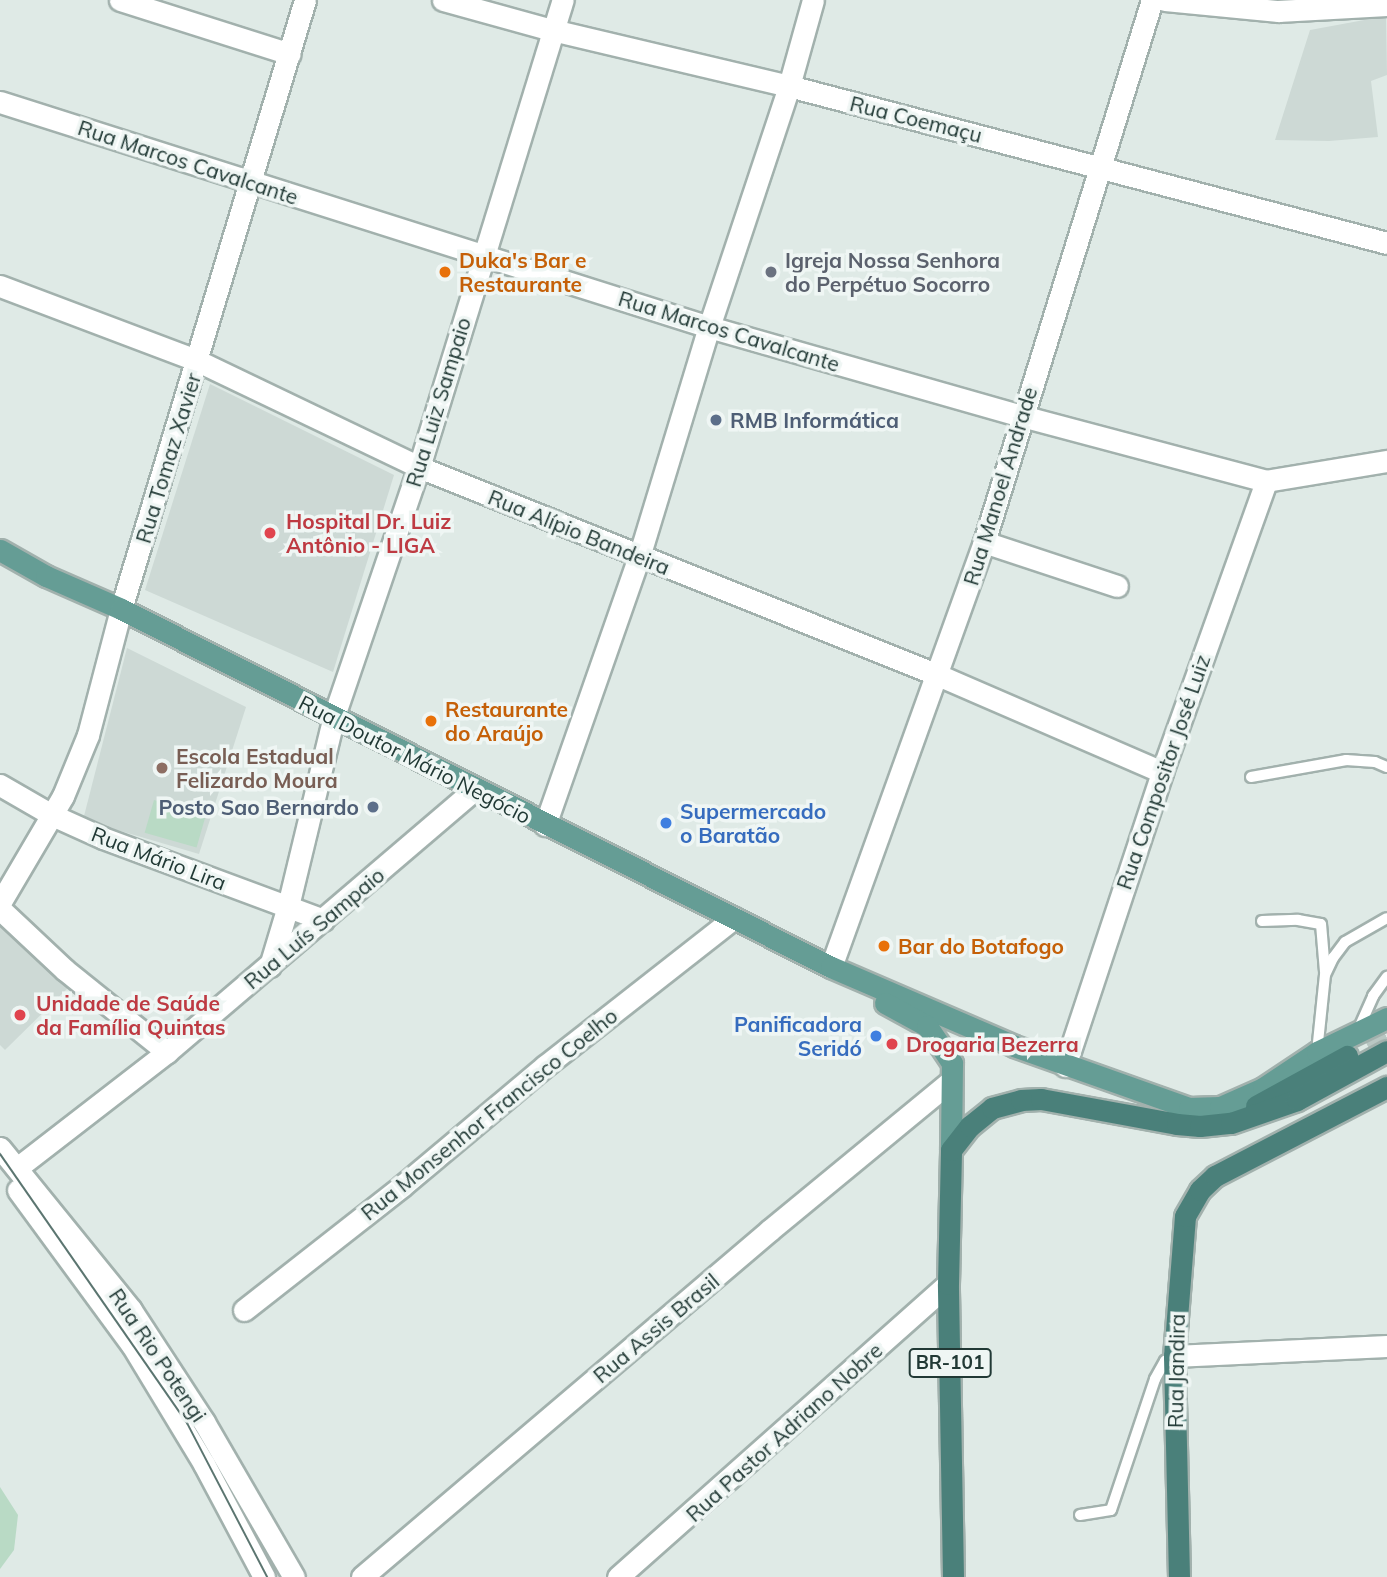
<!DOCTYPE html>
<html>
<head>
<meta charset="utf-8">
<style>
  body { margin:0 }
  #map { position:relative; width:1387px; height:1577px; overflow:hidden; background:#dfeae6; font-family:Mulish,sans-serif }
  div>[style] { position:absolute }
  .built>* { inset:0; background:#cdd9d5 }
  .green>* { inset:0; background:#b9dac5; transform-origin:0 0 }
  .trunk-tunnel>* { height:21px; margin-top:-10.5px; transform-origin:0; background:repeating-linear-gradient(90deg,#b9c7c3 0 21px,transparent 0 31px) }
  .roads { filter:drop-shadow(2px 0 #a2b1ad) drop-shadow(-2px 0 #a2b1ad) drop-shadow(0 2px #a2b1ad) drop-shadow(0 -2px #a2b1ad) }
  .service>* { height:10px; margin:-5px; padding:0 5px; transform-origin:5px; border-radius:5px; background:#fff }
  .minor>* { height:21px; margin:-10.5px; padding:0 10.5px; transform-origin:10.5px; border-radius:10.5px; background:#fff }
  .tertiary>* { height:21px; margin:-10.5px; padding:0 10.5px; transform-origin:10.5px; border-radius:10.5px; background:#fff }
  .primary>* { height:21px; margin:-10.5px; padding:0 10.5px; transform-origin:10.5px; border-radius:10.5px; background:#659d95 }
  .trunk>* { height:21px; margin:-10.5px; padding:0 10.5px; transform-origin:10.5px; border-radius:10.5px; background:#4a807a }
  .tram>* { height:2px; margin:-1px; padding:0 1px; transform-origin:1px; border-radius:1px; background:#5b7570 }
  .dots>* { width:19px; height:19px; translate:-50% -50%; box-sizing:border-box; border:4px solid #eff6f4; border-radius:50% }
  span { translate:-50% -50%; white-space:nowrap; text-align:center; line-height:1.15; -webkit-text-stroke:7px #eff6f4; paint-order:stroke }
  .shield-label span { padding:2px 5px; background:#eff6f4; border:2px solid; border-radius:5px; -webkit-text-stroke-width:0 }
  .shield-label { font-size:19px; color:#213935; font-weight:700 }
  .street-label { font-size:21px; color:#213935 }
  .food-label { font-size:21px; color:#c56008; font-weight:700 }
  .left { translate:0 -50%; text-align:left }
  .worship-label { font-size:21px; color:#5b616d; font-weight:700 }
  .service-label { font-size:21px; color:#4e5e75; font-weight:700 }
  .right { translate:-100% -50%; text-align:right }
  .health-label { font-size:21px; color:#be3a42; font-weight:700 }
  .education-label { font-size:21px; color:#785e54; font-weight:700 }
  .shop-label { font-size:21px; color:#366cbe; font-weight:700 }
</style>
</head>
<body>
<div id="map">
  <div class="built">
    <i style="clip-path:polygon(1386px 16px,1387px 75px,1371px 81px,1378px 137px,1329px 141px,1275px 140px,1310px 30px)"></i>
    <i style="clip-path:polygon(210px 384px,394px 475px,333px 672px,145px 590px)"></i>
    <i style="clip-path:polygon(127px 648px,246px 707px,199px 854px,83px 820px)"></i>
    <i style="clip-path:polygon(0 923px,71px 985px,5px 1050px,0 1045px)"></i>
  </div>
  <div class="green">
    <i style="left:154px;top:800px;width:54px;height:34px;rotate:16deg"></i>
    <i style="clip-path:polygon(0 1487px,18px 1515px,14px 1550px,0 1569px)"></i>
  </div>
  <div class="trunk-tunnel">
    <i style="left:1368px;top:1046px;width:21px;rotate:-28deg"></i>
  </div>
  <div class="roads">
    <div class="service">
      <i style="left:1251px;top:777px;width:97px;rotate:-10.1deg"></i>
      <i style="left:1346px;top:760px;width:29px;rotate:4deg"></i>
      <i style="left:1375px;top:762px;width:13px;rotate:23deg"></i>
      <i style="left:1262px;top:921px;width:36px;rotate:-2deg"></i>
      <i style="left:1298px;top:920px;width:23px;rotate:10deg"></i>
      <i style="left:1321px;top:924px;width:48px;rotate:85.2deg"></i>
      <i style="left:1359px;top:1028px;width:35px;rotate:-66deg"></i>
      <i style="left:1373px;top:996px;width:24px;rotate:-54deg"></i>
      <i style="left:1317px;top:1052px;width:77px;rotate:-84.1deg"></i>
      <i style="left:1325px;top:975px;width:19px;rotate:-65deg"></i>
      <i style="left:1333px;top:958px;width:20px;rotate:-53deg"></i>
      <i style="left:1345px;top:942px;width:48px;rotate:-29.7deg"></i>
      <i style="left:1080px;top:1515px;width:31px;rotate:-9deg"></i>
      <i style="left:1111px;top:1510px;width:138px;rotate:-71.4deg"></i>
      <i style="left:1155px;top:1379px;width:21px;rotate:-61deg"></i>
      <i style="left:1165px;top:1361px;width:10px;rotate:-29deg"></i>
    </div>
    <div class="minor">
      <i style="left:120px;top:0;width:178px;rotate:17.6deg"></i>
      <i style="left:443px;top:0;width:113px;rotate:15.4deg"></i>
      <i style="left:552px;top:30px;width:244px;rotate:13.3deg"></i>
      <i style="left:789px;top:86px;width:618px;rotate:14.71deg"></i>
      <i style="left:1165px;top:0;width:114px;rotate:5.6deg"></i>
      <i style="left:1278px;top:11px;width:109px;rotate:-3.2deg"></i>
      <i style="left:0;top:102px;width:744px;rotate:17.61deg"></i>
      <i style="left:709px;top:327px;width:325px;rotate:15.9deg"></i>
      <i style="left:1022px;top:416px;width:253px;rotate:14.9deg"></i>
      <i style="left:0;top:286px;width:212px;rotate:20.7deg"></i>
      <i style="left:198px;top:361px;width:245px;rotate:25.6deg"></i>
      <i style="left:419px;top:467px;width:559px;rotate:21.84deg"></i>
      <i style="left:938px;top:675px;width:244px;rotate:23.4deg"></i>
      <i style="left:984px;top:542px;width:140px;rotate:18.3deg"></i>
      <i style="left:0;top:785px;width:60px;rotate:30deg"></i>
      <i style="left:52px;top:815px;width:56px;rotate:24.3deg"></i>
      <i style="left:103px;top:838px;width:235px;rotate:20.4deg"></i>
      <i style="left:545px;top:825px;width:284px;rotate:-70.7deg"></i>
      <i style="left:639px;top:557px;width:240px;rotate:-73.1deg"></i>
      <i style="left:709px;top:327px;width:254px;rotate:-71.6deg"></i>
      <i style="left:789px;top:86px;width:89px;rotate:-74.4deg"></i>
      <i style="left:0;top:903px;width:124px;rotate:-59.5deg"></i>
      <i style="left:63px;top:796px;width:66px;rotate:-67.7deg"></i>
      <i style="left:88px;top:735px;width:130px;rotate:-75.3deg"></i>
      <i style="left:121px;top:609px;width:636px;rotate:-73.19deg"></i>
      <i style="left:0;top:909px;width:89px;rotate:43.2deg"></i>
      <i style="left:65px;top:970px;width:131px;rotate:38.8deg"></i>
      <i style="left:270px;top:966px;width:63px;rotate:-73.3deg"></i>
      <i style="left:288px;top:906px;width:195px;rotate:-76.4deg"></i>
      <i style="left:334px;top:716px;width:263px;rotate:-71.2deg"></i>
      <i style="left:419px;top:467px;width:489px;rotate:-72.9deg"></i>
      <i style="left:831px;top:967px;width:452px;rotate:-70.2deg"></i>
      <i style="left:984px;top:542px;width:567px;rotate:-72.78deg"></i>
      <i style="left:0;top:1148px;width:208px;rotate:51deg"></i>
      <i style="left:131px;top:1310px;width:134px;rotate:56.9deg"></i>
      <i style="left:204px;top:1422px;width:179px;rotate:59.9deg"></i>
      <i style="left:17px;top:1168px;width:190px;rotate:-37.7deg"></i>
      <i style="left:167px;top:1052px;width:405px;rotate:-40.5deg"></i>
      <i style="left:18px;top:1190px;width:192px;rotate:53.7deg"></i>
      <i style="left:132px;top:1345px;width:139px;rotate:58.8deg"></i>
      <i style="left:204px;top:1464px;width:128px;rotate:62deg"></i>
      <i style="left:244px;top:1310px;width:201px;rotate:-38.1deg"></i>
      <i style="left:402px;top:1186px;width:187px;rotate:-40deg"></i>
      <i style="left:545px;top:1066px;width:240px;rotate:-38.1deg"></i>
      <i style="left:1174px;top:1356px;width:213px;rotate:-2.7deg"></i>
      <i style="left:362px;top:1577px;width:536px;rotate:-40.38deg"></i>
      <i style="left:770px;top:1230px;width:234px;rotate:-39.5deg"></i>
      <i style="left:618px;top:1577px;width:441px;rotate:-41.6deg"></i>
    </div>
    <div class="tertiary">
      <i style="left:1065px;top:1066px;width:310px;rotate:-71.7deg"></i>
      <i style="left:1162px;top:772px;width:309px;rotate:-70.3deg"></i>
      <i style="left:1266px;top:481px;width:123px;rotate:-9.4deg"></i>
    </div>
    <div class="primary">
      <i style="left:0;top:550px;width:53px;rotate:29.5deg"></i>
      <i style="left:46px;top:576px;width:82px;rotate:23.7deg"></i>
      <i style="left:121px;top:609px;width:795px;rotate:26.76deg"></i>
      <i style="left:831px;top:967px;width:199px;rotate:23.3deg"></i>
      <i style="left:1014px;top:1046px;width:186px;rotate:19.5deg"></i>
      <i style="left:1189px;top:1108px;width:31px;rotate:-2deg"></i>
      <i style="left:1220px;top:1107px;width:47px;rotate:-23.8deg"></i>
      <i style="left:1263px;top:1088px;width:65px;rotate:-33.7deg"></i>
      <i style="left:1317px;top:1052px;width:78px;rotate:-25.9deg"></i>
      <i style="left:885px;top:1003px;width:48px;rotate:28.7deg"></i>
      <i style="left:927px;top:1026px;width:45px;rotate:56deg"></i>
      <i style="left:952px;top:1063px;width:87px;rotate:90.7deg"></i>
    </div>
    <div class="trunk">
      <i style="left:1256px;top:1106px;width:104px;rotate:-28.8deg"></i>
      <i style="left:953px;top:1577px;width:293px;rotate:-91deg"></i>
      <i style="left:948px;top:1284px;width:134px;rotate:-88.7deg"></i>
      <i style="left:951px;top:1150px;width:31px;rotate:-52deg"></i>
      <i style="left:970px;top:1126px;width:28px;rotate:-39deg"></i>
      <i style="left:992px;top:1108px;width:30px;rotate:-15deg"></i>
      <i style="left:1021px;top:1100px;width:20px;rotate:-3deg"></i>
      <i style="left:1041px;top:1099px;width:138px;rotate:10.4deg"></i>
      <i style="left:1177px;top:1124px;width:23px;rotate:5deg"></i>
      <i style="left:1200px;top:1126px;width:31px;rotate:-6deg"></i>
      <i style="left:1231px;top:1123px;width:70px;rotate:-19.2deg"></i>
      <i style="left:1297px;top:1100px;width:102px;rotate:-28.6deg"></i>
      <i style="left:1179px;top:1577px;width:221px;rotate:-91.3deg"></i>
      <i style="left:1174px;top:1356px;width:140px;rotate:-85.5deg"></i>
      <i style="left:1185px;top:1216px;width:30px;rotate:-60deg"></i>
      <i style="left:1200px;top:1190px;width:21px;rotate:-43deg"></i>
      <i style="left:1215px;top:1176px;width:194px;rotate:-27.4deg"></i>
    </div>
  </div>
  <div class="tram">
    <i style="left:0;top:1154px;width:328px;rotate:55.2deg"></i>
    <i style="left:187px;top:1423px;width:174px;rotate:62.5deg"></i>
  </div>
  <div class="dots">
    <i style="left:445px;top:272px;background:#e8710a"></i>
    <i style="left:771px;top:272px;background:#6b7280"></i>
    <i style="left:716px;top:420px;background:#5c6f8a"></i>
    <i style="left:270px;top:533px;background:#e0444e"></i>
    <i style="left:431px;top:721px;background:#e8710a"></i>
    <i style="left:162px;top:768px;background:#8d6e63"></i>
    <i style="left:373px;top:807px;background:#5c6f8a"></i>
    <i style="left:666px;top:823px;background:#3f7fe0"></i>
    <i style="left:884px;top:946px;background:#e8710a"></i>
    <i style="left:20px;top:1015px;background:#e0444e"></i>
    <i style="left:876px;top:1036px;background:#3f7fe0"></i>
    <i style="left:892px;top:1044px;background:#e0444e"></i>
  </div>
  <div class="shield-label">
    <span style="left:950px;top:1363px">BR-101</span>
  </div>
  <div class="street-label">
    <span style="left:916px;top:119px;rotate:14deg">Rua Coemaçu</span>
    <span style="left:188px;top:162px;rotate:18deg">Rua Marcos Cavalcante</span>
    <span style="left:729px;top:331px;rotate:17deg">Rua Marcos Cavalcante</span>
    <span style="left:438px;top:402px;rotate:-73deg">Rua Luiz Sampaio</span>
    <span style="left:168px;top:458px;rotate:-73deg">Rua Tomaz Xavier</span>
    <span style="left:1000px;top:486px;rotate:-73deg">Rua Manoel Andrade</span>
    <span style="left:579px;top:532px;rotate:22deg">Rua Alípio Bandeira</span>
    <span style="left:415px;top:759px;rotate:27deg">Rua Doutor Mário Negócio</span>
    <span style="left:1163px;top:772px;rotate:-71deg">Rua Compositor José Luiz</span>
    <span style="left:159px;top:858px;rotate:21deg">Rua Mário Lira</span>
    <span style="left:314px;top:928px;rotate:-40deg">Rua Luís Sampaio</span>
    <span style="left:489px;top:1114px;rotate:-39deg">Rua Monsenhor Francisco Coelho</span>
    <span style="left:656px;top:1328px;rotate:-40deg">Rua Assis Brasil</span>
    <span style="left:158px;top:1355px;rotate:56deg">Rua Rio Potengi</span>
    <span style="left:1176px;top:1371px;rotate:-89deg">Rua Jandira</span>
    <span style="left:784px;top:1432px;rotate:-42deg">Rua Pastor Adriano Nobre</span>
  </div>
  <div class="food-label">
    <span class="left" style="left:459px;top:272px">Duka's Bar e<br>Restaurante</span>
    <span class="left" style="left:445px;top:721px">Restaurante<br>do Araújo</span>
    <span class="left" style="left:898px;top:946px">Bar do Botafogo</span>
  </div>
  <div class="worship-label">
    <span class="left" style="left:785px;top:272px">Igreja Nossa Senhora<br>do Perpétuo Socorro</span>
  </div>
  <div class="service-label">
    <span class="left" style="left:730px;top:420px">RMB Informática</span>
    <span class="right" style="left:359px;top:807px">Posto Sao Bernardo</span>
  </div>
  <div class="health-label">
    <span class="left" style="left:286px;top:533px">Hospital Dr. Luiz<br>Antônio - LIGA</span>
    <span class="left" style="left:36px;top:1015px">Unidade de Saúde<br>da Família Quintas</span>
    <span class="left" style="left:906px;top:1044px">Drogaria Bezerra</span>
  </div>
  <div class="education-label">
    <span class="left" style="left:176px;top:768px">Escola Estadual<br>Felizardo Moura</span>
  </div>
  <div class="shop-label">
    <span class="left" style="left:680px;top:823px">Supermercado<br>o Baratão</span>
    <span class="right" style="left:862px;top:1036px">Panificadora<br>Seridó</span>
  </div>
</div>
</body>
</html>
